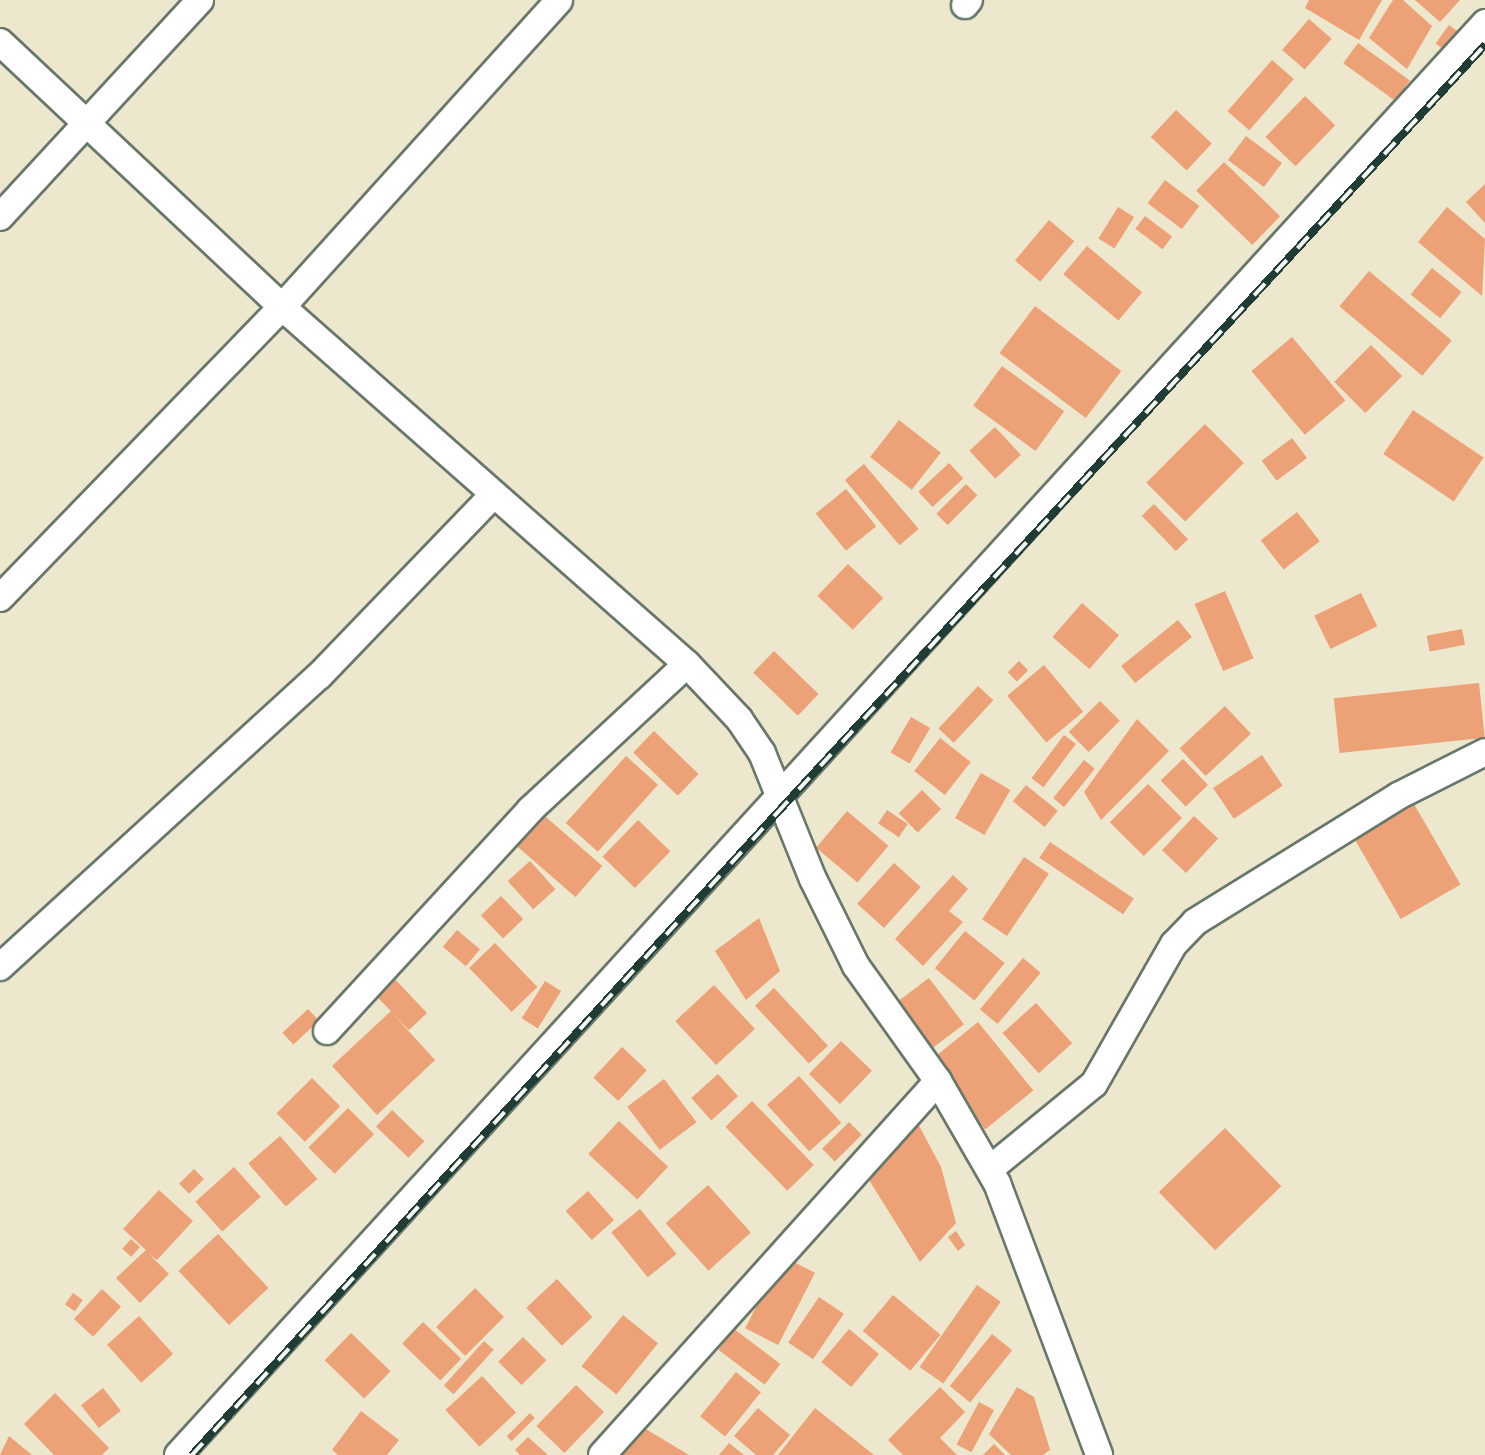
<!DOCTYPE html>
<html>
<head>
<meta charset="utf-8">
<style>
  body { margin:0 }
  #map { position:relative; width:1485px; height:1455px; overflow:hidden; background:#ede7ce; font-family:"Gochi Hand",sans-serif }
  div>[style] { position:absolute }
  .building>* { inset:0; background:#eca177; transform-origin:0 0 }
  .roads { filter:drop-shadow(2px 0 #67786a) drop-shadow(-2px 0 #67786a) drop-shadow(0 2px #67786a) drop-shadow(0 -2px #67786a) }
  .minor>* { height:26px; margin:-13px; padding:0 13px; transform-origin:13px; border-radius:13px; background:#fff }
  .rail>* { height:8px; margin-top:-4px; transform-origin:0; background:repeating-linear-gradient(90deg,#f6f6f2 0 16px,#1f3d34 0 32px); box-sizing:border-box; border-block:2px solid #1f3d34 }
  span { translate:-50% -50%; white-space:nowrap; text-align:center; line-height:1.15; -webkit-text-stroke:5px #f6f6f2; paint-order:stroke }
</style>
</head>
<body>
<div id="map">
  <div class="building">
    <i style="clip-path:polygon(1309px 0,1382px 0,1359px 40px,1305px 8px)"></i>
    <i style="clip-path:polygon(1393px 0,1403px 0,1432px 26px,1407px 69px,1369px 38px)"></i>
    <i style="clip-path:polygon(1415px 0,1460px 0,1440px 22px)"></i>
    <i style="left:1309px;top:19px;width:30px;height:41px;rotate:41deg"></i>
    <i style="left:1449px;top:25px;width:14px;height:23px;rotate:36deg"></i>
    <i style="left:1358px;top:43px;width:64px;height:25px;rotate:36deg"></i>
    <i style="left:1272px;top:60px;width:29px;height:68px;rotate:41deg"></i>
    <i style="left:1305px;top:96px;width:42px;height:57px;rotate:44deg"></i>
    <i style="left:1176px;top:110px;width:49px;height:37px;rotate:43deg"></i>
    <i style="left:1246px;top:136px;width:45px;height:30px;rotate:37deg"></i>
    <i style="left:1224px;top:162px;width:78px;height:40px;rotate:44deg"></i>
    <i style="left:1165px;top:180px;width:43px;height:29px;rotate:37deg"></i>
    <i style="clip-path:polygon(1485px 184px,1485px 223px,1466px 202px)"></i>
    <i style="left:1118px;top:207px;width:19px;height:37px;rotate:32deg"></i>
    <i style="clip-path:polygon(1447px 207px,1485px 239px,1482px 296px,1418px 242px)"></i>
    <i style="left:1145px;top:216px;width:34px;height:16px;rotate:37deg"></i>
    <i style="left:1049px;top:220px;width:33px;height:53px;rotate:40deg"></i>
    <i style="left:1087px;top:246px;width:72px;height:37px;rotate:40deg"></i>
    <i style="left:1432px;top:268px;width:38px;height:34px;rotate:39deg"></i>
    <i style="left:1369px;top:271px;width:108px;height:46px;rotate:40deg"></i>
    <i style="left:1035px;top:306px;width:108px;height:59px;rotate:37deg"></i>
    <i style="left:1292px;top:337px;width:83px;height:53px;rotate:50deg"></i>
    <i style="left:1371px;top:345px;width:44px;height:52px;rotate:45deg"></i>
    <i style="left:1002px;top:366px;width:77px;height:49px;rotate:36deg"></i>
    <i style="left:1413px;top:410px;width:85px;height:53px;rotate:34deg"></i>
    <i style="left:899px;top:420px;width:53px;height:47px;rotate:38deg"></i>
    <i style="left:1205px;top:424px;width:55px;height:83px;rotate:45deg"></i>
    <i style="left:995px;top:427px;width:38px;height:35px;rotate:47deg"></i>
    <i style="left:1292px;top:438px;width:25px;height:38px;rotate:53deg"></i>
    <i style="left:949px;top:463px;width:21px;height:42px;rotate:47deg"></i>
    <i style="left:864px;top:464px;width:85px;height:25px;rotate:50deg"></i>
    <i style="left:966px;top:484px;width:16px;height:42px;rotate:45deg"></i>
    <i style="left:846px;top:489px;width:48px;height:39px;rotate:51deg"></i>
    <i style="left:1154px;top:504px;width:49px;height:17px;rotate:46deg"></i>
    <i style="left:1297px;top:512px;width:37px;height:46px;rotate:52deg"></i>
    <i style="left:848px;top:564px;width:49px;height:44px;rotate:44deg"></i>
    <i style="left:1225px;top:591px;width:73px;height:33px;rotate:67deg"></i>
    <i style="left:1361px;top:593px;width:37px;height:52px;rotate:64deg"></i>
    <i style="left:1082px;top:603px;width:49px;height:45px;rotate:41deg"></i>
    <i style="left:1178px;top:620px;width:22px;height:73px;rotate:51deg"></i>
    <i style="left:1462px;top:629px;width:16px;height:36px;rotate:79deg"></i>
    <i style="left:774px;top:651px;width:62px;height:30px;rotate:44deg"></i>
    <i style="left:1019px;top:661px;width:13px;height:16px;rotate:45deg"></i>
    <i style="left:1044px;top:665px;width:61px;height:48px;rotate:50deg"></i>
    <i style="left:1479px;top:683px;width:55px;height:146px;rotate:84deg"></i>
    <i style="left:978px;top:686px;width:21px;height:58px;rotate:43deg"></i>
    <i style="left:1100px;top:701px;width:28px;height:44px;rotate:45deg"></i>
    <i style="left:1225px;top:706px;width:38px;height:62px;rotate:47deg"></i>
    <i style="left:911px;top:717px;width:22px;height:41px;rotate:30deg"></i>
    <i style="clip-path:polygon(1137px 719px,1169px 751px,1101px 820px,1084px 792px)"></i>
    <i style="left:654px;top:731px;width:62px;height:30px;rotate:44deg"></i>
    <i style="left:1064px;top:735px;width:15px;height:54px;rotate:37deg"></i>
    <i style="left:940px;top:738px;width:39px;height:42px;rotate:38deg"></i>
    <i style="left:1262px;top:755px;width:37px;height:59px;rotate:56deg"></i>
    <i style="left:626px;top:756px;width:43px;height:90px;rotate:42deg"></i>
    <i style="left:1183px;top:759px;width:36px;height:31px;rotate:46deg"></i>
    <i style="left:1084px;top:760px;width:14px;height:49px;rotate:39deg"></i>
    <i style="left:981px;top:773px;width:34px;height:52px;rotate:30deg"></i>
    <i style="left:1148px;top:784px;width:48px;height:54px;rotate:45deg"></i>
    <i style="left:1026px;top:785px;width:41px;height:21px;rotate:39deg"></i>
    <i style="left:922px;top:790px;width:27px;height:33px;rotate:45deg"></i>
    <i style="left:1414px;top:804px;width:93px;height:69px;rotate:60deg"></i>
    <i style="left:887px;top:810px;width:25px;height:16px;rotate:34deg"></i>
    <i style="left:539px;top:811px;width:84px;height:41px;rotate:41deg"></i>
    <i style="left:847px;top:811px;width:54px;height:48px;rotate:40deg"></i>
    <i style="left:1194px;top:816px;width:33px;height:47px;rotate:43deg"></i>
    <i style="left:638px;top:820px;width:45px;height:51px;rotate:44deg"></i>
    <i style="left:1050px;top:842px;width:101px;height:19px;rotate:34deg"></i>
    <i style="left:1024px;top:857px;width:30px;height:75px;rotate:34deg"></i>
    <i style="left:530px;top:861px;width:38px;height:30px;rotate:48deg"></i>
    <i style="left:894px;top:863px;width:36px;height:55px;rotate:42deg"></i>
    <i style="clip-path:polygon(953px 875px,968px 889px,949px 911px,963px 922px,923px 966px,895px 939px)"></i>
    <i style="left:501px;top:896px;width:32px;height:28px;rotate:46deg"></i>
    <i style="clip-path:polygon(759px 918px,780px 971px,746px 1000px,715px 951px)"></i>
    <i style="left:457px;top:930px;width:30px;height:22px;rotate:40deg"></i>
    <i style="left:965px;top:931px;width:51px;height:48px;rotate:39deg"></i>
    <i style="left:495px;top:943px;width:61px;height:36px;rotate:46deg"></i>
    <i style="left:1023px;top:958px;width:23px;height:67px;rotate:40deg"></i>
    <i style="clip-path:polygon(391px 975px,427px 1013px,409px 1030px,393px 1014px,435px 1060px,377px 1115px,332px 1066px,391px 1011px,373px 993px)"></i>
    <i style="left:929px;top:978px;width:58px;height:50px;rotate:53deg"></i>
    <i style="left:545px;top:981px;width:19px;height:44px;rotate:32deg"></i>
    <i style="left:714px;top:985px;width:60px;height:53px;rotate:47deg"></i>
    <i style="left:774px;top:988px;width:79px;height:26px;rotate:47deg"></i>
    <i style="left:1036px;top:1003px;width:54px;height:45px;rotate:48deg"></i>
    <i style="left:308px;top:1009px;width:16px;height:35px;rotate:47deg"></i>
    <i style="left:978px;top:1022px;width:88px;height:62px;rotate:51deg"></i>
    <i style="left:841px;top:1041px;width:43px;height:46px;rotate:44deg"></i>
    <i style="left:622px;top:1047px;width:34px;height:42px;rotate:43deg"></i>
    <i style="left:718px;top:1074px;width:30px;height:36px;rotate:48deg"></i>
    <i style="left:799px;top:1076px;width:63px;height:43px;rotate:48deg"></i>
    <i style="left:312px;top:1078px;width:40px;height:50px;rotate:45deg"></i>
    <i style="left:664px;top:1079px;width:54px;height:46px;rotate:53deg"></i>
    <i style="left:752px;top:1101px;width:89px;height:37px;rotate:46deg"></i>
    <i style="left:348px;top:1108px;width:37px;height:56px;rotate:45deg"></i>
    <i style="left:392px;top:1110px;width:45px;height:23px;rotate:44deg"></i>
    <i style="left:619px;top:1121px;width:67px;height:45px;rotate:43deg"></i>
    <i style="left:849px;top:1122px;width:18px;height:38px;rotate:45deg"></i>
    <i style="clip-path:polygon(917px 1122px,941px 1167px,956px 1223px,920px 1262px,866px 1175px)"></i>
    <i style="left:1225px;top:1128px;width:81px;height:92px;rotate:46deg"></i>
    <i style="left:280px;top:1136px;width:57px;height:42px;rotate:49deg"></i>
    <i style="left:234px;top:1167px;width:40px;height:52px;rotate:48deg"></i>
    <i style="left:194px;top:1169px;width:14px;height:21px;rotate:45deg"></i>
    <i style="left:708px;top:1185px;width:64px;height:57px;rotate:48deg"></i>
    <i style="clip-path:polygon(159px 1190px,193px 1221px,157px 1260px,149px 1254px,169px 1274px,140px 1303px,116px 1278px,146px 1250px,123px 1229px)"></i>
    <i style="left:588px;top:1191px;width:39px;height:30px;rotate:48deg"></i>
    <i style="left:640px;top:1209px;width:58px;height:37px;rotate:51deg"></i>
    <i style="clip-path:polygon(956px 1231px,965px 1245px,958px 1251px,948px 1237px)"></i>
    <i style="left:218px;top:1234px;width:74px;height:54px;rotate:47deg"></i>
    <i style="left:131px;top:1239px;width:12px;height:13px;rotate:42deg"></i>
    <i style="left:782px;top:1256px;width:37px;height:81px;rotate:27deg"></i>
    <i style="left:557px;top:1279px;width:52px;height:42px;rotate:47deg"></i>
    <i style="left:977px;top:1285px;width:29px;height:100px;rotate:35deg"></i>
    <i style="left:475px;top:1288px;width:41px;height:55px;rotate:45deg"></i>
    <i style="left:102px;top:1289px;width:26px;height:41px;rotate:43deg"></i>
    <i style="left:73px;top:1293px;width:12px;height:14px;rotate:35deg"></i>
    <i style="left:893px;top:1295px;width:62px;height:47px;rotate:40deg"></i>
    <i style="left:819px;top:1297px;width:30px;height:55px;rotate:34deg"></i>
    <i style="left:623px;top:1315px;width:45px;height:66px;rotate:39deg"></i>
    <i style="left:139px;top:1316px;width:51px;height:43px;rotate:48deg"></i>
    <i style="left:423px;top:1322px;width:53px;height:30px;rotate:44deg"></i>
    <i style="left:734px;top:1329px;width:58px;height:26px;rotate:37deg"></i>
    <i style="left:849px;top:1329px;width:39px;height:43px;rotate:40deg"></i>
    <i style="left:351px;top:1333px;width:55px;height:38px;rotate:44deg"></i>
    <i style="left:992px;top:1334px;width:26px;height:67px;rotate:39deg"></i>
    <i style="left:523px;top:1337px;width:33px;height:35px;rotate:45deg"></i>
    <i style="left:484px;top:1341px;width:13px;height:60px;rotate:42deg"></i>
    <i style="left:736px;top:1372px;width:32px;height:57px;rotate:39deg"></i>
    <i style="left:482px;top:1376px;width:50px;height:50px;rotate:47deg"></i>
    <i style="left:576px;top:1385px;width:39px;height:57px;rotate:44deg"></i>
    <i style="clip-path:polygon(940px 1387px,965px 1412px,940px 1438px,957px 1455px,903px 1455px,888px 1440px)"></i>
    <i style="clip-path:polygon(1017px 1387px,1034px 1397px,1050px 1450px,1043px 1455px,1011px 1455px,989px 1434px)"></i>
    <i style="left:103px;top:1388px;width:29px;height:28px;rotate:52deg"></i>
    <i style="clip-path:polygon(55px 1393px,109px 1448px,102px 1455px,54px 1455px,24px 1424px)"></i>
    <i style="left:979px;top:1402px;width:17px;height:48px;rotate:28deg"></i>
    <i style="clip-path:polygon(758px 1408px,790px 1435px,773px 1455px,756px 1455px,734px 1436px)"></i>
    <i style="clip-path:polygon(815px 1408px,874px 1455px,778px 1455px)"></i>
    <i style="clip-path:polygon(361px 1411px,399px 1440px,387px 1455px,338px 1455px,332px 1450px)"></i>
    <i style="left:530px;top:1413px;width:7px;height:33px;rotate:45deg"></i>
    <i style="clip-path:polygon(639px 1425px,689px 1455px,613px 1455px)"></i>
    <i style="clip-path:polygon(9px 1436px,32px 1455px,0 1455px)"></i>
    <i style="clip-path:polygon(528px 1437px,548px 1455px,520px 1455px,515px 1450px)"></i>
    <i style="clip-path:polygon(729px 1443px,744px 1455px,719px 1455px)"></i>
    <i style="clip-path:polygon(994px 1444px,1005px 1455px,983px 1455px)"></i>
  </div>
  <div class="roads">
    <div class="minor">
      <i style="left:965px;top:5px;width:6px;rotate:-51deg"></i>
      <i style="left:0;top:42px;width:387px;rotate:43.2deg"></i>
      <i style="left:282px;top:307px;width:540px;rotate:41.4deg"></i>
      <i style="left:687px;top:664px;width:76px;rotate:46.6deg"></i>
      <i style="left:739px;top:719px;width:41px;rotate:55.9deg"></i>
      <i style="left:762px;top:753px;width:136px;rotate:68deg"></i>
      <i style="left:813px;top:879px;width:97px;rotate:63.7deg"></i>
      <i style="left:856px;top:966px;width:141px;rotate:54.5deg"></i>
      <i style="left:938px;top:1081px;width:118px;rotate:60deg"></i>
      <i style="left:997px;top:1183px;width:290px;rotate:69.4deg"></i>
      <i style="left:0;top:217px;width:295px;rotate:-47.3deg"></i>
      <i style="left:0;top:598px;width:405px;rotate:-45.9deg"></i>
      <i style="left:282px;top:307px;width:413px;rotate:-47.9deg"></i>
      <i style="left:0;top:967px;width:432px;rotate:-42.4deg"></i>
      <i style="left:319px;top:676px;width:250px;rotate:-46.1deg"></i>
      <i style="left:327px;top:1031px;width:300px;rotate:-47.4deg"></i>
      <i style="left:530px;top:810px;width:214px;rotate:-42.9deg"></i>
      <i style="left:990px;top:1169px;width:134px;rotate:-39.3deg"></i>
      <i style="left:1094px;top:1084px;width:161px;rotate:-60.3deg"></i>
      <i style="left:1174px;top:944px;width:30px;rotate:-46deg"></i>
      <i style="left:1195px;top:922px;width:239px;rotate:-31.8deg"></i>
      <i style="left:1398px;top:796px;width:97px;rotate:-26.8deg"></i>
      <i style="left:178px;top:1455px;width:1939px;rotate:-47.61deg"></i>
      <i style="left:602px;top:1455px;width:503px;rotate:-48.06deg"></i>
    </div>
  </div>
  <div class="rail">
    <i style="left:192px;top:1455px;width:869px;rotate:-47.66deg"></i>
    <i style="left:777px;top:813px;width:1045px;rotate:-47.33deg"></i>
  </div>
</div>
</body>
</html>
